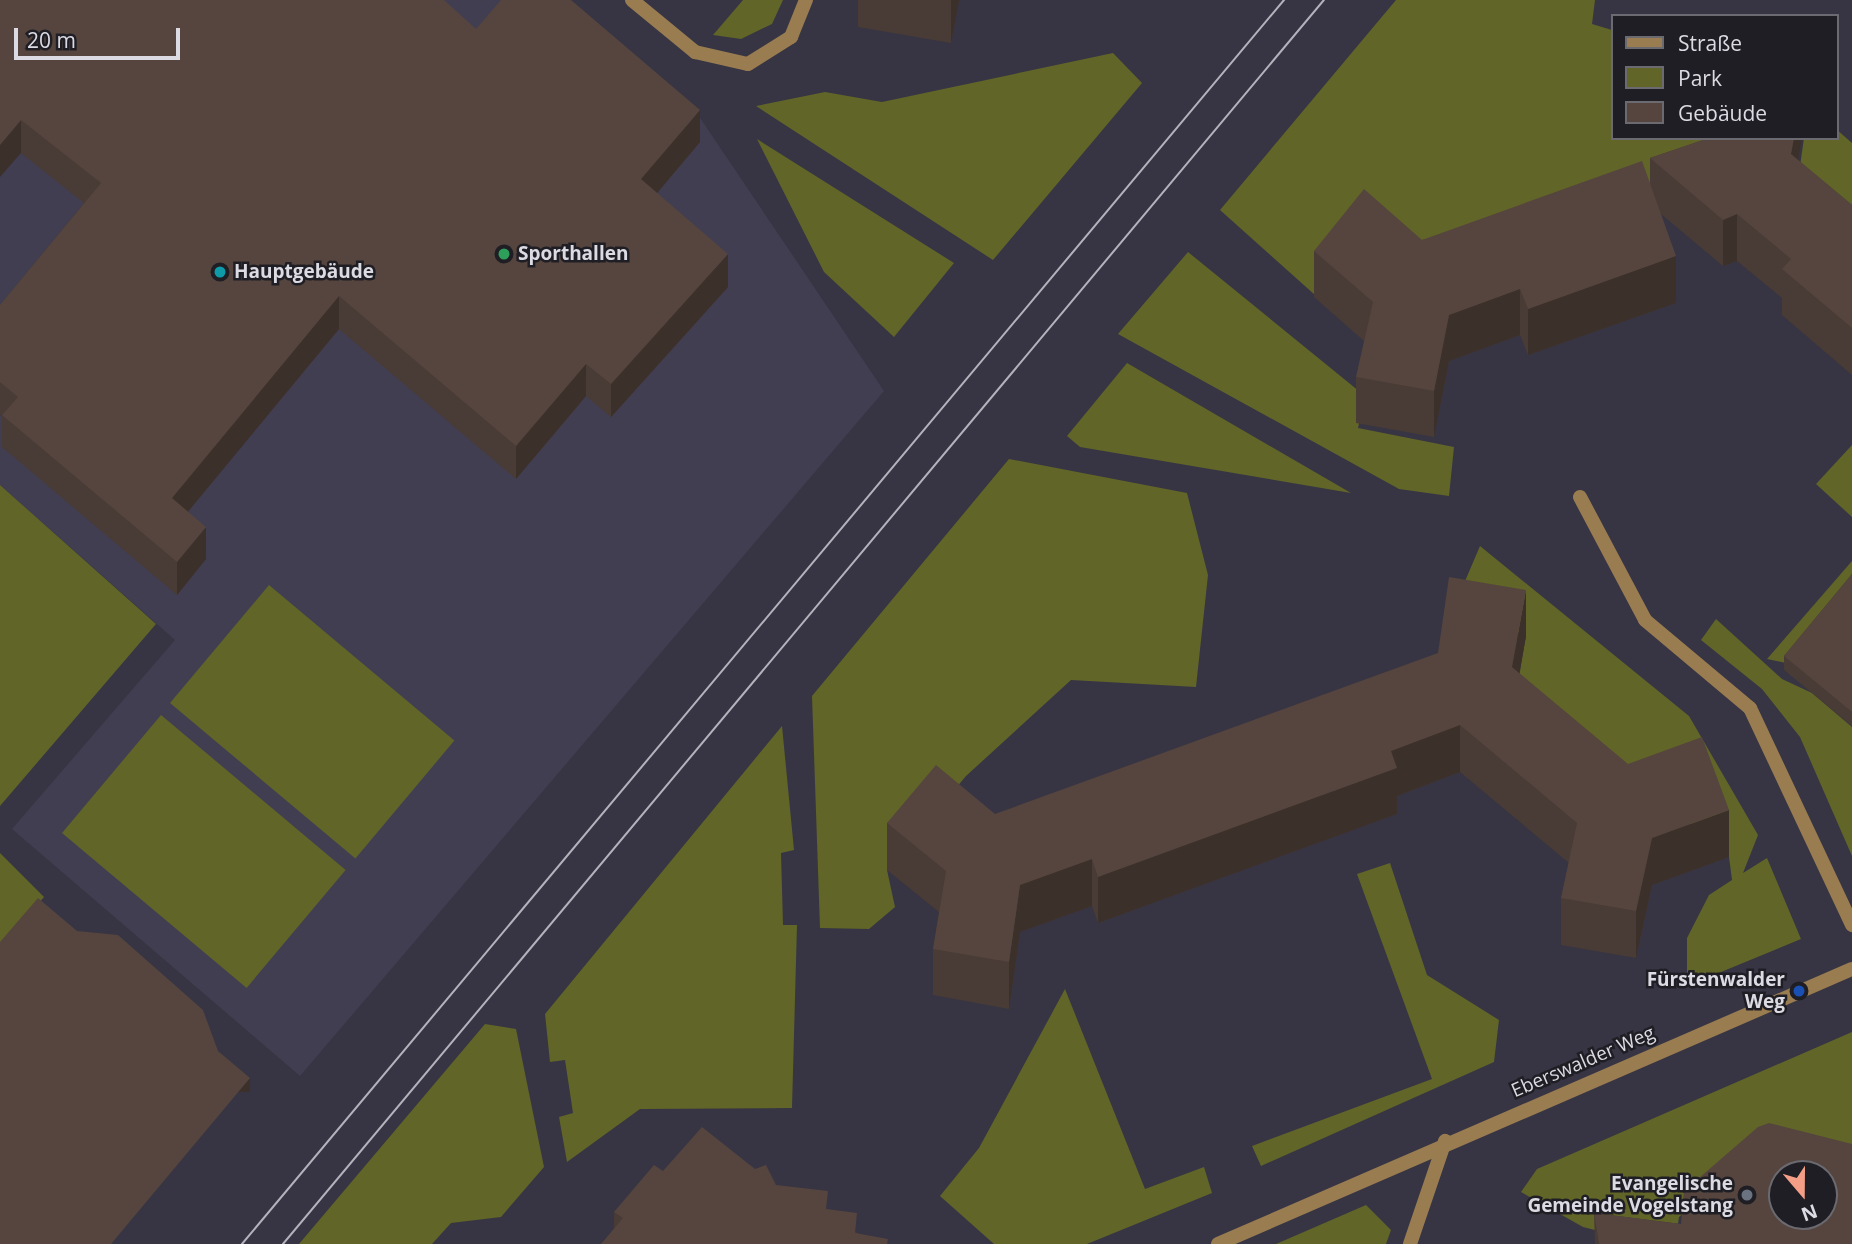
<!DOCTYPE html>
<html>
<head>
<meta charset="utf-8">
<style>
  body { margin:0 }
  #map { position:relative; width:1852px; height:1244px; overflow:hidden; background:#373543; font-family:"Open Sans",sans-serif }
  div>[style] { position:absolute }
  .built>* { inset:0; background:#413e52 }
  .green>* { inset:0; background:#616528; transform-origin:0 0 }
  .street>* { height:14px; margin:-7px; padding:0 7px; transform-origin:7px; border-radius:7px; background:#9a7c51 }
  .tram>* { height:2px; margin:-1px; padding:0 1px; transform-origin:1px; border-radius:1px; background:#b4b3bd }
  .wall>* { inset:0; background:#493b35 }
  .shaded-wall>* { inset:0; background:#3c302b; transform-origin:0 0 }
  .building>* { inset:0; background:#55453e }
  .dots>* { width:19px; height:19px; translate:-50% -50%; box-sizing:border-box; border:4px solid #1f1e24; border-radius:50% }
  span { translate:-50% -50%; white-space:nowrap; text-align:center; line-height:1.15; -webkit-text-stroke:5px #1f1e24; paint-order:stroke }
  .poi-label { font-size:19px; color:#dcdbe4; font-weight:700 }
  .left { translate:0 -50%; text-align:left }
  .right { translate:-100% -50%; text-align:right }
  .street-label { font-size:19px; color:#dcdbe4 }
  .legend { position:absolute; left:1611px; top:14px; width:228px; height:126px; box-sizing:border-box; background:#1f1e24; border:2px solid #6b6a71; margin:0; padding:9px 12px; list-style:none; font-size:21px; color:#dcdbe4 }
  .legend li { display:flex; align-items:center; gap:14px; height:35px }
  .legend b { width:35px; border:2px solid #6b6a71 }
  .north { position:absolute; left:1768px; top:1160px; width:70px; height:70px; box-sizing:border-box; background:#1f1e24; border:2px solid #6b6a71; border-radius:50%; rotate:160deg; font-size:19px; font-weight:700; line-height:28px; text-align:center; color:#dcdbe4 }
  .north::after { content:''; display:block; margin:auto; width:24px; height:32px; background:#f49e87; clip-path:polygon(50% 0,100% 100%,50% 72%,0 100%) }
  .scale { position:absolute; left:14px; top:28px; width:166px; height:32px; box-sizing:border-box; border:4px solid #dcdbe4; border-top:0; padding-left:9px; font-size:21px; line-height:24px; white-space:nowrap; color:#dcdbe4; -webkit-text-stroke:5px #1f1e24; paint-order:stroke }
</style>
</head>
<body>
<div id="map">
  <div class="built">
    <i style="clip-path:polygon(0 0,567px 0,690px 103px,884px 391px,300px 1076px,12px 829px,175px 640px,0 485px)"></i>
  </div>
  <div class="green">
    <i style="clip-path:polygon(743px 0,783px 0,772px 24px,741px 39px,713px 35px)"></i>
    <i style="clip-path:polygon(1396px 0,1595px 0,1592px 24px,1612px 30px,1612px 138px,1717px 138px,1712px 180px,1315px 295px,1220px 210px)"></i>
    <i style="clip-path:polygon(1113px 53px,1142px 83px,993px 260px,756px 106px,825px 92px,882px 102px)"></i>
    <i style="clip-path:polygon(1836px 129px,1852px 143px,1852px 237px,1796px 194px,1804px 138px,1836px 138px)"></i>
    <i style="clip-path:polygon(757px 139px,954px 263px,894px 337px,824px 272px)"></i>
    <i style="clip-path:polygon(1188px 252px,1365px 396px,1358px 428px,1454px 447px,1449px 496px,1399px 489px,1118px 334px)"></i>
    <i style="clip-path:polygon(1127px 363px,1351px 493px,1080px 447px,1067px 436px)"></i>
    <i style="clip-path:polygon(1852px 445px,1852px 517px,1816px 484px)"></i>
    <i style="clip-path:polygon(1009px 459px,1187px 493px,1208px 575px,1196px 687px,1071px 680px,966px 776px,887px 870px,895px 907px,869px 929px,820px 928px,812px 696px)"></i>
    <i style="clip-path:polygon(0 485px,156px 624px,0 806px)"></i>
    <i style="clip-path:polygon(1480px 546px,1689px 716px,1758px 835px,1743px 873px,1767px 858px,1801px 939px,1687px 986px,1687px 938px,1709px 895px,1732px 880px,1729px 857px,1628px 810px,1513px 713px,1526px 635px,1448px 621px)"></i>
    <i style="clip-path:polygon(1852px 561px,1852px 589px,1786px 663px,1767px 659px)"></i>
    <i style="left:269px;top:585px;width:242px;height:154px;rotate:40deg"></i>
    <i style="clip-path:polygon(1716px 619px,1782px 679px,1812px 693px,1852px 727px,1852px 856px,1800px 737px,1762px 689px,1701px 640px)"></i>
    <i style="left:161px;top:715px;width:241px;height:154px;rotate:40deg"></i>
    <i style="clip-path:polygon(782px 726px,794px 850px,781px 853px,783px 925px,797px 925px,792px 1108px,640px 1109px,567px 1162px,559px 1117px,573px 1113px,565px 1060px,550px 1062px,545px 1014px)"></i>
    <i style="clip-path:polygon(0 853px,44px 897px,0 950px)"></i>
    <i style="clip-path:polygon(1390px 863px,1427px 975px,1499px 1020px,1494px 1062px,1261px 1166px,1252px 1146px,1432px 1079px,1357px 874px)"></i>
    <i style="clip-path:polygon(1065px 989px,1145px 1189px,1204px 1167px,1212px 1193px,1087px 1244px,994px 1244px,940px 1196px,979px 1148px)"></i>
    <i style="clip-path:polygon(485px 1024px,516px 1029px,544px 1167px,501px 1217px,451px 1223px,432px 1244px,299px 1244px)"></i>
    <i style="clip-path:polygon(1852px 1032px,1852px 1167px,1754px 1151px,1679px 1217px,1677px 1230px,1647px 1243px,1583px 1227px,1521px 1192px,1537px 1169px)"></i>
    <i style="clip-path:polygon(1366px 1205px,1391px 1230px,1386px 1244px,1276px 1244px)"></i>
  </div>
  <div class="street">
    <i style="left:632px;top:0;width:82px;rotate:39.5deg"></i>
    <i style="left:695px;top:52px;width:54px;rotate:12.8deg"></i>
    <i style="left:748px;top:64px;width:51px;rotate:-32.1deg"></i>
    <i style="left:791px;top:37px;width:40px;rotate:-68deg"></i>
    <i style="left:1580px;top:497px;width:139px;rotate:62.1deg"></i>
    <i style="left:1645px;top:620px;width:137px;rotate:40deg"></i>
    <i style="left:1750px;top:708px;width:240px;rotate:64.8deg"></i>
    <i style="left:1218px;top:1244px;width:691px;rotate:-23.45deg"></i>
    <i style="left:1410px;top:1244px;width:109px;rotate:-71.2deg"></i>
  </div>
  <div class="tram">
    <i style="left:242px;top:1244px;width:1623px;rotate:-50.05deg"></i>
    <i style="left:283px;top:1244px;width:1622px;rotate:-50.08deg"></i>
  </div>
  <div class="wall">
    <i style="clip-path:polygon(0 0,476px 29px,700px 142px,657px 193px,728px 287px,611px 417px,586px 396px,516px 479px,339px 329px,188px 511px,206px 559px,177px 595px,2px 447px,2px 416px,0 415px,0 305px,84px 203px,21px 153px)"></i>
    <i style="clip-path:polygon(858px 0,959px 0,951px 43px,858px 27px)"></i>
    <i style="clip-path:polygon(1709px 138px,1802px 138px,1798px 160px,1852px 205px,1852px 375px,1782px 315px,1782px 298px,1737px 261px,1723px 266px,1661px 214px,1676px 303px,1528px 355px,1520px 335px,1449px 361px,1434px 437px,1356px 423px,1356px 377px,1364px 341px,1314px 297px,1314px 251px,1422px 240px,1650px 184px,1650px 158px)"></i>
    <i style="clip-path:polygon(1852px 574px,1852px 726px,1784px 670px,1784px 656px)"></i>
    <i style="clip-path:polygon(1526px 636px,1519px 673px,1729px 857px,1652px 885px,1636px 958px,1561px 945px,1561px 898px,1569px 863px,1460px 772px,1397px 796px,1397px 814px,1287px 854px,1098px 923px,1092px 906px,1020px 932px,1009px 1009px,933px 995px,933px 949px,939px 912px,887px 870px,887px 823px,995px 814px)"></i>
    <i style="clip-path:polygon(663px 1171px,776px 1185px,828px 1209px,857px 1233px,888px 1244px,614px 1229px,614px 1212px)"></i>
    <i style="clip-path:polygon(1594px 1213px,1681px 1224px,1852px 1244px,1595px 1244px)"></i>
  </div>
  <div class="shaded-wall">
    <i style="clip-path:polygon(951px 0,959px 0,951px 43px)"></i>
    <i style="clip-path:polygon(700px 110px,700px 142px,641px 212px,641px 179px)"></i>
    <i style="clip-path:polygon(21px 120px,21px 153px,0 177px,0 145px)"></i>
    <i style="clip-path:polygon(1794px 138px,1802px 138px,1791px 200px,1791px 154px)"></i>
    <i style="clip-path:polygon(1737px 214px,1737px 261px,1723px 266px,1723px 220px)"></i>
    <i style="clip-path:polygon(728px 254px,728px 287px,611px 417px,611px 384px)"></i>
    <i style="clip-path:polygon(1676px 256px,1676px 303px,1528px 355px,1528px 309px)"></i>
    <i style="clip-path:polygon(1520px 289px,1520px 335px,1449px 361px,1434px 437px,1434px 391px,1449px 315px)"></i>
    <i style="clip-path:polygon(339px 296px,339px 329px,172px 531px,172px 498px)"></i>
    <i style="clip-path:polygon(586px 364px,586px 396px,516px 479px,516px 446px)"></i>
    <i style="clip-path:polygon(206px 527px,206px 559px,177px 595px,177px 562px)"></i>
    <i style="clip-path:polygon(1526px 590px,1526px 636px,1512px 714px,1512px 667px)"></i>
    <i style="clip-path:polygon(1460px 725px,1460px 772px,1397px 796px,1397px 814px,1098px 923px,1098px 877px,1391px 751px)"></i>
    <i style="clip-path:polygon(1729px 810px,1729px 857px,1652px 885px,1636px 958px,1636px 911px,1652px 838px)"></i>
    <i style="clip-path:polygon(1092px 859px,1092px 906px,1020px 932px,1009px 1009px,1009px 962px,1020px 885px)"></i>
    <i style="left:250px;top:1078px;width:14px;height:217px;rotate:90deg"></i>
  </div>
  <div class="building">
    <i style="clip-path:polygon(0 0,444px 0,476px 29px,501px 0,571px 0,700px 110px,641px 179px,728px 254px,611px 384px,586px 364px,516px 446px,339px 296px,172px 498px,206px 527px,177px 562px,2px 415px,18px 397px,0 382px,0 305px,101px 183px,21px 120px,0 145px)"></i>
    <i style="clip-path:polygon(1709px 138px,1794px 138px,1791px 154px,1852px 205px,1852px 328px,1782px 269px,1791px 259px,1737px 214px,1723px 220px,1650px 158px)"></i>
    <i style="clip-path:polygon(1642px 161px,1676px 256px,1528px 309px,1520px 289px,1449px 315px,1434px 391px,1356px 377px,1373px 302px,1314px 251px,1364px 189px,1422px 240px)"></i>
    <i style="clip-path:polygon(1852px 574px,1852px 712px,1784px 656px)"></i>
    <i style="clip-path:polygon(1449px 577px,1526px 590px,1512px 667px,1628px 764px,1702px 737px,1729px 810px,1652px 838px,1636px 911px,1561px 898px,1577px 823px,1460px 725px,1391px 751px,1397px 768px,1287px 808px,1098px 877px,1092px 859px,1020px 885px,1009px 962px,933px 949px,946px 871px,887px 823px,936px 765px,995px 814px,1438px 653px)"></i>
    <i style="clip-path:polygon(38px 898px,77px 931px,118px 935px,203px 1010px,218px 1051px,250px 1078px,111px 1244px,0 1244px,0 942px)"></i>
    <i style="clip-path:polygon(evenodd,1769px 1123px,1852px 1144px,1852px 1244px,1599px 1244px,1594px 1213px,1681px 1224px,1684px 1191px,1758px 1127px,1769px 1123px,1782px 1174px,1824px 1174px,1824px 1216px,1782px 1216px,1782px 1174px)"></i>
    <i style="clip-path:polygon(702px 1127px,755px 1169px,766px 1165px,776px 1185px,828px 1191px,826px 1209px,857px 1213px,855px 1233px,888px 1239px,887px 1244px,601px 1244px,623px 1218px,614px 1212px,654px 1165px,663px 1171px)"></i>
  </div>
  <div class="dots">
    <i style="left:504px;top:254px;background:#2e9e5b"></i>
    <i style="left:220px;top:272px;background:#0f9aa8"></i>
    <i style="left:1799px;top:991px;background:#1a4fb4"></i>
    <i style="left:1747px;top:1195px;background:#6b7280"></i>
  </div>
  <div class="poi-label">
    <span class="left" style="left:518px;top:254px">Sporthallen</span>
    <span class="left" style="left:234px;top:272px">Hauptgebäude</span>
    <span class="right" style="left:1785px;top:991px">Fürstenwalder<br>Weg</span>
    <span class="right" style="left:1733px;top:1195px">Evangelische<br>Gemeinde Vogelstang</span>
  </div>
  <div class="street-label">
    <span style="left:1583px;top:1062px;rotate:-23deg">Eberswalder Weg</span>
  </div>
  <ul class="legend">
  <li><b style="height:9px;background:#9a7c51"></b>Straße</li>
  <li><b style="height:19px;background:#616528"></b>Park</li>
  <li><b style="height:19px;background:#55453e"></b>Gebäude</li>
  </ul>
  <div class="north">N</div>
  <div class="scale">20 m</div>
</div>
</body>
</html>
